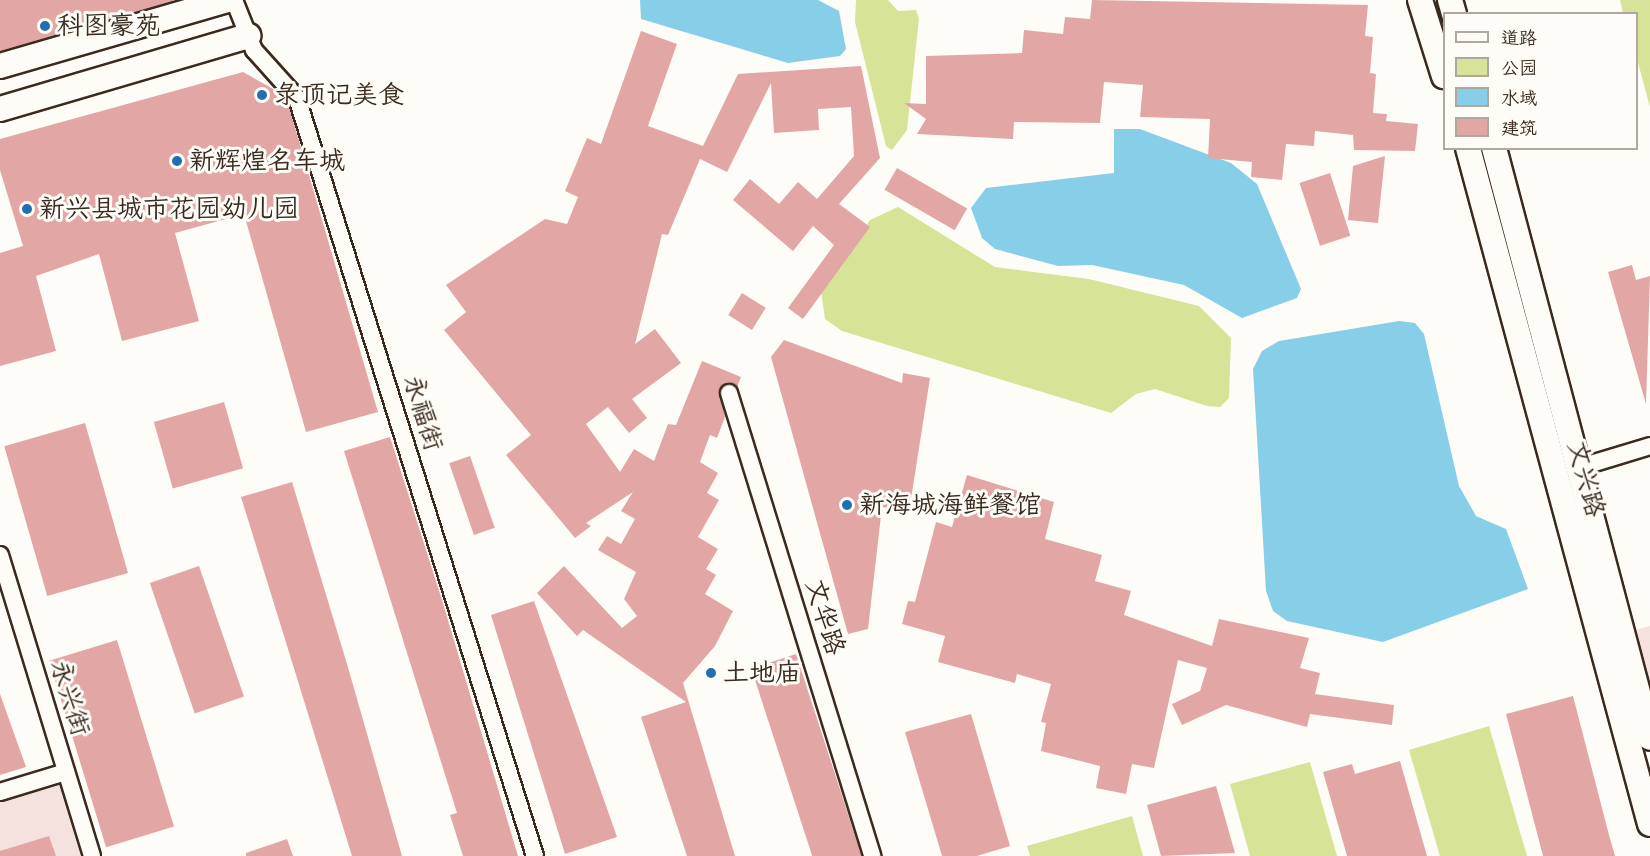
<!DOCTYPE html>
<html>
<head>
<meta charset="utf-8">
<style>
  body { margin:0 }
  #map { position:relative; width:1650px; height:856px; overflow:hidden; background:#fdfcf7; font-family:Caveat,"LXGW WenKai TC",sans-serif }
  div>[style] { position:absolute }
  .built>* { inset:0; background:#f5e2de }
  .green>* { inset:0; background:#d7e497 }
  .water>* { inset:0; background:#87cfe9 }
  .building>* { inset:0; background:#e2a7a5; transform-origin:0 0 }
  .roads { filter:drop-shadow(2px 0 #3b2a1e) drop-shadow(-2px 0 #3b2a1e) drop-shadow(0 2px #3b2a1e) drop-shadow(0 -2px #3b2a1e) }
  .street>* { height:16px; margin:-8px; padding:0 8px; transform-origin:8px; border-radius:8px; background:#fdfcf7 }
  .secondary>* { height:24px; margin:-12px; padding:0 12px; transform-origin:12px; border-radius:12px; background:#fdfcf7 }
  .dots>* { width:16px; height:16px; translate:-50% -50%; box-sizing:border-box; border:3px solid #fdfcf7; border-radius:50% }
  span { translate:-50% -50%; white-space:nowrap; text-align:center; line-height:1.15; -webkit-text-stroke:6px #fdfcf7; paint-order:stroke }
  .poi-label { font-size:26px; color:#3b2a1e }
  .left { translate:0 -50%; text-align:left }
  .street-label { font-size:26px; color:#3b2a1e }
  .legend { position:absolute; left:1443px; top:12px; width:195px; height:138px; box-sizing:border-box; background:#fdfcf7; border:2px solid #afa8a0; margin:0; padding:8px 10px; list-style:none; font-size:18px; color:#3b2a1e }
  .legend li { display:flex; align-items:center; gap:12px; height:30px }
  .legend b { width:30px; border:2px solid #afa8a0 }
</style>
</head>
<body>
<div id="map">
  <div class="built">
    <i style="clip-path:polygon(1650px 626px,1650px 738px,1623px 633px)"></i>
    <i style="clip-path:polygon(66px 772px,92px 856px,0 856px,0 792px)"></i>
  </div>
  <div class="green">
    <i style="clip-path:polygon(888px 0,898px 11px,916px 10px,919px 19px,907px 130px,892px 150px,886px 146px,855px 22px,856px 0)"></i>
    <i style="clip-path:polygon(1620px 0,1650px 0,1650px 107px,1637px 59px,1636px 14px,1623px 13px)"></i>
    <i style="clip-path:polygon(898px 207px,995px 267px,1089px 279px,1199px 306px,1231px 338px,1229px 398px,1220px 407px,1207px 406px,1155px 389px,1136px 394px,1111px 413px,842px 331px,825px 319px,821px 291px,870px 220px)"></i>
    <i style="clip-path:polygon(1489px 726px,1527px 856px,1440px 856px,1409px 750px)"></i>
    <i style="clip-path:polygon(1310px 762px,1337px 856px,1250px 856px,1230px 784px)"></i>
    <i style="clip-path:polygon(1132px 816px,1143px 856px,1030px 856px,1027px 846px)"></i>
  </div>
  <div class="water">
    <i style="clip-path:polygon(640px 0,818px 0,839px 11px,846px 49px,840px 56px,788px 63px,641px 19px)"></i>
    <i style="clip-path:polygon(1114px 129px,1140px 129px,1231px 163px,1257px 184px,1301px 289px,1297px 298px,1242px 318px,1184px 285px,1092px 265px,1058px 266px,995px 249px,982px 238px,971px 208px,986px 188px,1114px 173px)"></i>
    <i style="clip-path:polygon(1399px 321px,1415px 323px,1424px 334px,1459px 486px,1476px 516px,1506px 529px,1528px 589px,1383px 642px,1287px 621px,1273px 611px,1266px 591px,1253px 369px,1262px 351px,1279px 341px)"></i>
  </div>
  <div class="building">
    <i style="clip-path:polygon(0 0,173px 0,173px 1px,0 51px)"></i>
    <i style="clip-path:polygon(1092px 0,1368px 5px,1365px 36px,1373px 37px,1370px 73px,1376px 74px,1373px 113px,1387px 114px,1386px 121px,1418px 124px,1415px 151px,1354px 150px,1353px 135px,1315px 131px,1314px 146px,1286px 144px,1282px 180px,1251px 177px,1252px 162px,1208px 158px,1210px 119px,1140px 117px,1143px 85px,1104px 82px,1100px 123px,1014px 122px,1013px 139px,917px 134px,926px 119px,904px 103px,926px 104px,926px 56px,1022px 53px,1024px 30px,1063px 34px,1065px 17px,1090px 19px)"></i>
    <i style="clip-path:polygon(641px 31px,677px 44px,648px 126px,703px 146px,738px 74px,861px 66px,880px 158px,839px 204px,870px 227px,803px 319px,788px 308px,834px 245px,813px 226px,793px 251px,733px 200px,750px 179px,779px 204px,798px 182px,817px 199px,854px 156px,851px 107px,818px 109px,819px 130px,774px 133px,771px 83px,727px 172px,700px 159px,668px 235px,662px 234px,635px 344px,655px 329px,681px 363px,632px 399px,647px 418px,629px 433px,608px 407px,586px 424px,620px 472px,634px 449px,654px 461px,668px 424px,676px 425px,702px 361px,741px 377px,737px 387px,726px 383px,719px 390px,725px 417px,717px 438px,710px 435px,700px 462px,718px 473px,707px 493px,719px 500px,698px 537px,718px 549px,706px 569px,716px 575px,705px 594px,733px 611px,715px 646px,683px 683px,735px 856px,687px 856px,641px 717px,686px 702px,583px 630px,577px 636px,537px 593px,564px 566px,622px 628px,637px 616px,624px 599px,636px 572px,598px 550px,607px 536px,621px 544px,635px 519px,621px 511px,633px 492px,586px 523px,591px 526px,575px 538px,506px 455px,531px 435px,444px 330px,466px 312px,446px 285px,545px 219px,567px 224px,578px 197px,565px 191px,587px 138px,601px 144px)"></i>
    <i style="clip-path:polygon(243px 72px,275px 90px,288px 103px,378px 412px,306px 432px,244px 214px,175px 233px,199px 321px,122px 341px,99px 254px,36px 276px,56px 351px,0 366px,0 253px,23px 246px,0 170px,0 139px)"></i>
    <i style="clip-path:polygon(1385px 156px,1378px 223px,1348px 220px,1353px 166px)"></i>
    <i style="left:897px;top:168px;width:81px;height:25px;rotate:30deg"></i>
    <i style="left:1330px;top:173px;width:66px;height:32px;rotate:72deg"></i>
    <i style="clip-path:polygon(1632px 265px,1636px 280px,1650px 276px,1646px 404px,1608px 272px)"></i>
    <i style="left:742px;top:293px;width:28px;height:26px;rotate:32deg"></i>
    <i style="clip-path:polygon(784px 340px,902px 383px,903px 373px,930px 378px,909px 512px,882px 507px,868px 629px,848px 634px,771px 357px)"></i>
    <i style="left:224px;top:402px;width:69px;height:73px;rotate:74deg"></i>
    <i style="left:85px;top:423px;width:156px;height:84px;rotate:74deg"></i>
    <i style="clip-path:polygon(390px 437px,442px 600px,518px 856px,463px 856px,450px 815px,457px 813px,344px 451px)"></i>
    <i style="left:470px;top:456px;width:76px;height:22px;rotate:71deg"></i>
    <i style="clip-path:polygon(967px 475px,1054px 502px,1045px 539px,1102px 555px,1095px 581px,1131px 591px,1124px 615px,1212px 646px,1219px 619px,1309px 638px,1300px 668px,1320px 673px,1315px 694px,1394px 705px,1392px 725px,1310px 714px,1307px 727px,1226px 705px,1182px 725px,1172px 704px,1200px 691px,1207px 668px,1178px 660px,1154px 768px,1132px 764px,1126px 794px,1096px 788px,1100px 766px,1041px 751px,1046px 723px,1041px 722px,1051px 684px,1017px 674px,1015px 683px,938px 662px,945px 636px,902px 624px,908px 601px,915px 602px,936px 522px,952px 527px)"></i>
    <i style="clip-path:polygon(292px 482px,347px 664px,402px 856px,352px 856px,241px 497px)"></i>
    <i style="left:199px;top:566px;width:138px;height:52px;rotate:71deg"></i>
    <i style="clip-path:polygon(534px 601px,617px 837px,565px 854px,491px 615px)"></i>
    <i style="left:117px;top:640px;width:195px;height:71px;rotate:73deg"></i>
    <i style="left:796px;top:654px;width:212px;height:47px;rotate:72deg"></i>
    <i style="clip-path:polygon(0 694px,26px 767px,0 775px)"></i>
    <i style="clip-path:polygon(1573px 696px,1609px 835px,1615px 856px,1543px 856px,1506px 714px)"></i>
    <i style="clip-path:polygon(971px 714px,1010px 846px,977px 856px,942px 856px,905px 732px)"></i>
    <i style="clip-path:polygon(1400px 761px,1427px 856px,1347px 856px,1323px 772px,1352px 764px,1355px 774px)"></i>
    <i style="clip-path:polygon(1216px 786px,1235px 853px,1161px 856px,1147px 805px)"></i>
    <i style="clip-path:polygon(49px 836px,56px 856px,0 856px,0 851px)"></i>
    <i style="clip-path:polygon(287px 839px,293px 856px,246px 856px,246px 853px)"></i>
  </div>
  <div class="roads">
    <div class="street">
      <i style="left:234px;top:0;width:54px;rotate:68.2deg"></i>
      <i style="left:254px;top:50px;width:64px;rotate:48.1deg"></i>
      <i style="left:297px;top:98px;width:794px;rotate:72.57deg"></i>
      <i style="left:729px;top:393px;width:485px;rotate:72.8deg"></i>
      <i style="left:1581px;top:467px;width:72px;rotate:-16.9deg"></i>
      <i style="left:0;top:555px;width:315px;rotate:73deg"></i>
      <i style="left:0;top:792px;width:69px;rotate:-16.9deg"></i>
    </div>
    <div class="secondary">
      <i style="left:1420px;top:0;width:80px;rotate:72.5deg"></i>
      <i style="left:1450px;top:0;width:15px;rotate:74deg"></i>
      <i style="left:0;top:66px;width:236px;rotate:-16.2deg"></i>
      <i style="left:0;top:109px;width:259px;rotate:-16.4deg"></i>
      <i style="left:1468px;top:148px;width:700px;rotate:74.93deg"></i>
      <i style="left:1494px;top:148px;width:610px;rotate:75.19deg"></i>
    </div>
  </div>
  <div class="dots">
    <i style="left:45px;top:26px;background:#1f6fb2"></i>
    <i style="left:262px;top:95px;background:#1f6fb2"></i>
    <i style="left:177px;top:161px;background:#1f6fb2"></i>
    <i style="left:27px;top:209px;background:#1f6fb2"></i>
    <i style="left:847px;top:505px;background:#1f6fb2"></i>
    <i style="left:711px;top:673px;background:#1f6fb2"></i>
  </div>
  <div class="poi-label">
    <span class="left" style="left:57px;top:26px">科图豪苑</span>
    <span class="left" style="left:274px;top:95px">录顶记美食</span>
    <span class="left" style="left:189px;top:161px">新辉煌名车城</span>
    <span class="left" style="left:39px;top:209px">新兴县城市花园幼儿园</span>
    <span class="left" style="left:859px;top:505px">新海城海鲜餐馆</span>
    <span class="left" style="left:723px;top:673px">土地庙</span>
  </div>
  <div class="street-label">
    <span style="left:423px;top:413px;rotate:73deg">永福街</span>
    <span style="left:1586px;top:479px;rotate:75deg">文兴路</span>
    <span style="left:825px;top:617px;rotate:73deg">文华路</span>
    <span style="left:70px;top:698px;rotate:73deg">永兴街</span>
  </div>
  <ul class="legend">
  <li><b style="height:8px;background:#fdfcf7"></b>道路</li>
  <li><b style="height:16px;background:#d7e497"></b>公园</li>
  <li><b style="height:16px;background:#87cfe9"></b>水域</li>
  <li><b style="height:16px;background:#e2a7a5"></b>建筑</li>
  </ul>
</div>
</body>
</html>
